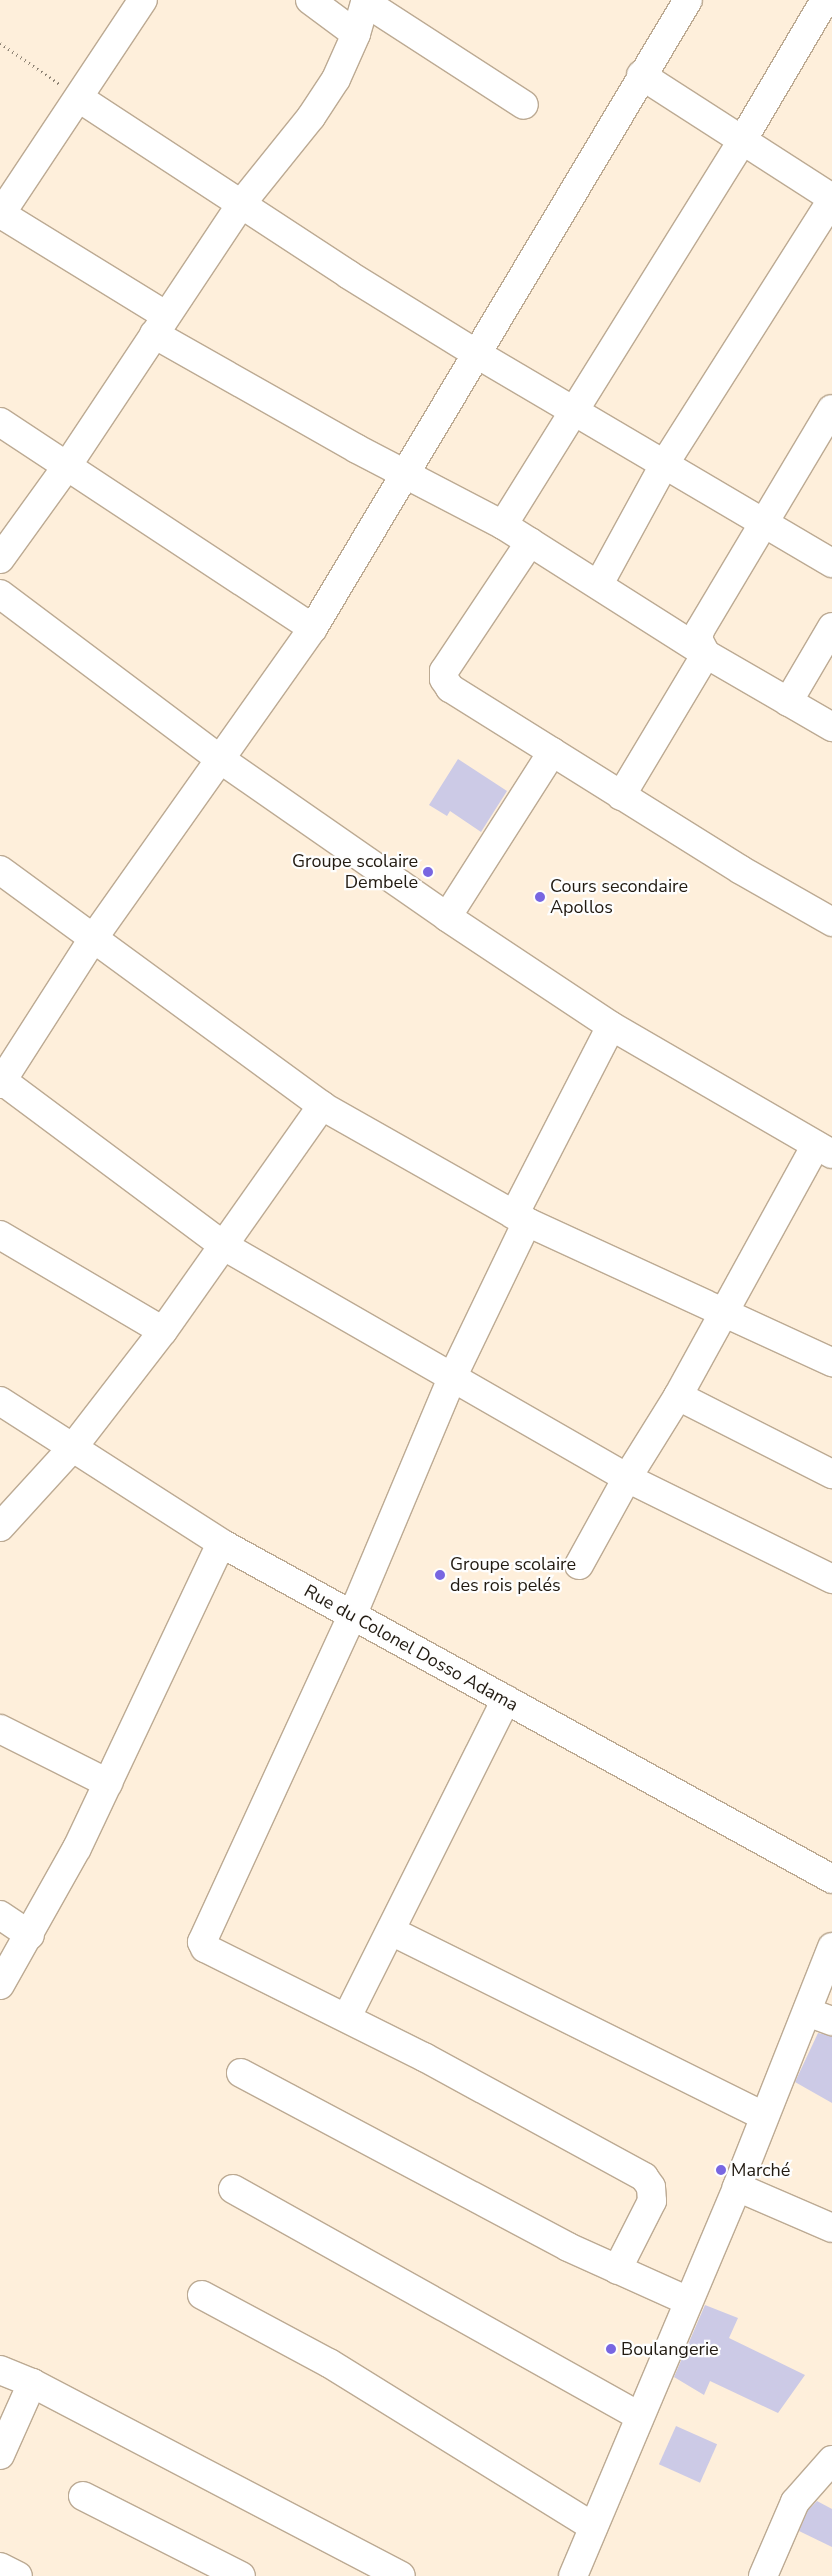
<!DOCTYPE html>
<html>
<head>
<meta charset="utf-8">
<style>
  body { margin:0 }
  #map { position:relative; width:832px; height:2576px; overflow:hidden; background:#feefdb; font-family:"Nunito Sans",sans-serif }
  div>[style] { position:absolute }
  .building>* { inset:0; background:#cccae6; transform-origin:0 0 }
  .path>* { height:3px; margin-top:-1.5px; transform-origin:0; background:repeating-linear-gradient(90deg,#8e8374 0 1px,transparent 0 5px) }
  .roads { filter:drop-shadow(1px 0 #bcaa93) drop-shadow(-1px 0 #bcaa93) drop-shadow(0 1px #bcaa93) drop-shadow(0 -1px #bcaa93) }
  .minor>* { height:28px; margin:-14px; padding:0 14px; transform-origin:14px; border-radius:14px; background:#fff }
  .dots>* { width:14px; height:14px; translate:-50% -50%; box-sizing:border-box; border:2px solid #fefefe; border-radius:50% }
  span { translate:-50% -50%; white-space:nowrap; text-align:center; line-height:1.15; -webkit-text-stroke:4.5px #fefefe; paint-order:stroke }
  .poi-label { font-size:18px; color:#211a11 }
  .right { translate:-100% -50%; text-align:right }
  .left { translate:0 -50%; text-align:left }
  .street-label { font-size:18px; color:#211a11 }
</style>
</head>
<body>
<div id="map">
  <div class="building">
    <i style="clip-path:polygon(458px 759px,507px 791px,481px 832px,450px 811px,447px 816px,429px 805px)"></i>
    <i style="clip-path:polygon(818px 2033px,832px 2036px,832px 2103px,795px 2082px)"></i>
    <i style="clip-path:polygon(705px 2305px,738px 2318px,729px 2338px,805px 2375px,778px 2413px,710px 2381px,704px 2395px,674px 2377px)"></i>
    <i style="left:676px;top:2426px;width:45px;height:42px;rotate:24deg"></i>
    <i style="clip-path:polygon(817px 2501px,832px 2509px,832px 2547px,799px 2531px,808px 2510px)"></i>
  </div>
  <div class="path">
    <i style="left:0;top:43px;width:74px;rotate:34.5deg"></i>
  </div>
  <div class="roads">
    <div class="minor">
      <i style="left:310px;top:0;width:57px;rotate:36.5deg"></i>
      <i style="left:365px;top:2px;width:189px;rotate:32.9deg"></i>
      <i style="left:641px;top:75px;width:227px;rotate:32.8deg"></i>
      <i style="left:79px;top:98px;width:323px;rotate:33.2deg"></i>
      <i style="left:349px;top:275px;width:150px;rotate:31.7deg"></i>
      <i style="left:477px;top:354px;width:412px;rotate:30.5deg"></i>
      <i style="left:1px;top:214px;width:193px;rotate:31.6deg"></i>
      <i style="left:0;top:215px;width:258px;rotate:-56.4deg"></i>
      <i style="left:154px;top:334px;width:233px;rotate:29.5deg"></i>
      <i style="left:357px;top:449px;width:165px;rotate:27.5deg"></i>
      <i style="left:503px;top:525px;width:241px;rotate:32.4deg"></i>
      <i style="left:706px;top:654px;width:146px;rotate:30.1deg"></i>
      <i style="left:0;top:422px;width:375px;rotate:33.4deg"></i>
      <i style="left:503px;top:525px;width:452px;rotate:-58.1deg"></i>
      <i style="left:742px;top:141px;width:164px;rotate:-59.5deg"></i>
      <i style="left:530px;top:542px;width:155px;rotate:123.7deg"></i>
      <i style="left:444px;top:671px;width:8px;rotate:90deg"></i>
      <i style="left:444px;top:679px;width:11px;rotate:56deg"></i>
      <i style="left:450px;top:688px;width:343px;rotate:32deg"></i>
      <i style="left:741px;top:870px;width:105px;rotate:29.7deg"></i>
      <i style="left:0;top:559px;width:115px;rotate:-54.2deg"></i>
      <i style="left:67px;top:466px;width:315px;rotate:-56.4deg"></i>
      <i style="left:241px;top:204px;width:112px;rotate:-51.2deg"></i>
      <i style="left:311px;top:117px;width:45px;rotate:-56.7deg"></i>
      <i style="left:336px;top:79px;width:49px;rotate:-66deg"></i>
      <i style="left:356px;top:34px;width:35px;rotate:-74deg"></i>
      <i style="left:599px;top:584px;width:138px;rotate:-61.4deg"></i>
      <i style="left:665px;top:463px;width:312px;rotate:-57.6deg"></i>
      <i style="left:0;top:594px;width:275px;rotate:36.9deg"></i>
      <i style="left:220px;top:759px;width:277px;rotate:34.8deg"></i>
      <i style="left:447px;top:917px;width:197px;rotate:33.6deg"></i>
      <i style="left:611px;top:1026px;width:255px;rotate:30.1deg"></i>
      <i style="left:788px;top:702px;width:87px;rotate:-59.6deg"></i>
      <i style="left:621px;top:796px;width:165px;rotate:-59.1deg"></i>
      <i style="left:706px;top:654px;width:17px;rotate:-118deg"></i>
      <i style="left:698px;top:639px;width:9px;rotate:-77deg"></i>
      <i style="left:700px;top:630px;width:257px;rotate:-59.2deg"></i>
      <i style="left:0;top:870px;width:399px;rotate:36.2deg"></i>
      <i style="left:322px;top:1106px;width:236px;rotate:29.5deg"></i>
      <i style="left:527px;top:1222px;width:336px;rotate:24.7deg"></i>
      <i style="left:447px;top:917px;width:196px;rotate:-57.5deg"></i>
      <i style="left:0;top:1079px;width:279px;rotate:36.7deg"></i>
      <i style="left:224px;top:1246px;width:465px;rotate:29.9deg"></i>
      <i style="left:627px;top:1478px;width:229px;rotate:26.2deg"></i>
      <i style="left:0;top:1084px;width:171px;rotate:-57.4deg"></i>
      <i style="left:92px;top:940px;width:382px;rotate:-54.7deg"></i>
      <i style="left:313px;top:628px;width:731px;rotate:-59.16deg"></i>
      <i style="left:514px;top:1215px;width:212px;rotate:-62.8deg"></i>
      <i style="left:527px;top:1222px;width:173px;rotate:115.7deg"></i>
      <i style="left:452px;top:1378px;width:258px;rotate:112.8deg"></i>
      <i style="left:352px;top:1616px;width:359px;rotate:114.7deg"></i>
      <i style="left:202px;top:1942px;width:7px;rotate:63deg"></i>
      <i style="left:205px;top:1948px;width:245px;rotate:26.5deg"></i>
      <i style="left:424px;top:2057px;width:251px;rotate:28.6deg"></i>
      <i style="left:644px;top:2177px;width:12px;rotate:55deg"></i>
      <i style="left:651px;top:2187px;width:14px;rotate:86deg"></i>
      <i style="left:652px;top:2201px;width:77px;rotate:116.9deg"></i>
      <i style="left:0;top:1235px;width:189px;rotate:30.5deg"></i>
      <i style="left:678px;top:1396px;width:173px;rotate:26.9deg"></i>
      <i style="left:0;top:1401px;width:263px;rotate:32.7deg"></i>
      <i style="left:221px;top:1543px;width:697px;rotate:28.81deg"></i>
      <i style="left:0;top:1527px;width:110px;rotate:-47.6deg"></i>
      <i style="left:74px;top:1446px;width:145px;rotate:-52.3deg"></i>
      <i style="left:163px;top:1331px;width:276px;rotate:-54.8deg"></i>
      <i style="left:579px;top:1565px;width:99px;rotate:-61.1deg"></i>
      <i style="left:627px;top:1478px;width:97px;rotate:-58.1deg"></i>
      <i style="left:678px;top:1396px;width:286px;rotate:-61.2deg"></i>
      <i style="left:0;top:1729px;width:121px;rotate:26.6deg"></i>
      <i style="left:0;top:1915px;width:36px;rotate:34deg"></i>
      <i style="left:391px;top:1931px;width:416px;rotate:26.4deg"></i>
      <i style="left:0;top:1985px;width:157px;rotate:-60.7deg"></i>
      <i style="left:77px;top:1848px;width:337px;rotate:-64.7deg"></i>
      <i style="left:807px;top:2012px;width:27px;rotate:20deg"></i>
      <i style="left:347px;top:2017px;width:355px;rotate:-63.4deg"></i>
      <i style="left:241px;top:2073px;width:370px;rotate:28deg"></i>
      <i style="left:568px;top:2247px;width:132px;rotate:24.2deg"></i>
      <i style="left:737px;top:2187px;width:103px;rotate:23.3deg"></i>
      <i style="left:233px;top:2189px;width:465px;rotate:29.2deg"></i>
      <i style="left:202px;top:2295px;width:144px;rotate:28.2deg"></i>
      <i style="left:329px;top:2363px;width:311px;rotate:31.8deg"></i>
      <i style="left:0;top:2370px;width:35px;rotate:22deg"></i>
      <i style="left:32px;top:2383px;width:416px;rotate:27.6deg"></i>
      <i style="left:0;top:2455px;width:79px;rotate:-66deg"></i>
      <i style="left:83px;top:2496px;width:177px;rotate:26.9deg"></i>
      <i style="left:0;top:2567px;width:20px;rotate:27deg"></i>
      <i style="left:573px;top:2576px;width:422px;rotate:-67.1deg"></i>
      <i style="left:737px;top:2187px;width:258px;rotate:-68.4deg"></i>
      <i style="left:763px;top:2576px;width:81px;rotate:-66.6deg"></i>
      <i style="left:795px;top:2502px;width:56px;rotate:-48.6deg"></i>
    </div>
  </div>
  <div class="dots">
    <i style="left:428px;top:872px;background:#7866e1"></i>
    <i style="left:540px;top:897px;background:#7866e1"></i>
    <i style="left:440px;top:1575px;background:#7866e1"></i>
    <i style="left:721px;top:2170px;background:#7866e1"></i>
    <i style="left:611px;top:2349px;background:#7866e1"></i>
  </div>
  <div class="poi-label">
    <span class="right" style="left:418px;top:872px">Groupe scolaire<br>Dembele</span>
    <span class="left" style="left:550px;top:897px">Cours secondaire<br>Apollos</span>
    <span class="left" style="left:450px;top:1575px">Groupe scolaire<br>des rois pelés</span>
    <span class="left" style="left:731px;top:2170px">Marché</span>
    <span class="left" style="left:621px;top:2349px">Boulangerie</span>
  </div>
  <div class="street-label">
    <span style="left:411px;top:1648px;rotate:29deg">Rue du Colonel Dosso Adama</span>
  </div>
</div>
</body>
</html>
